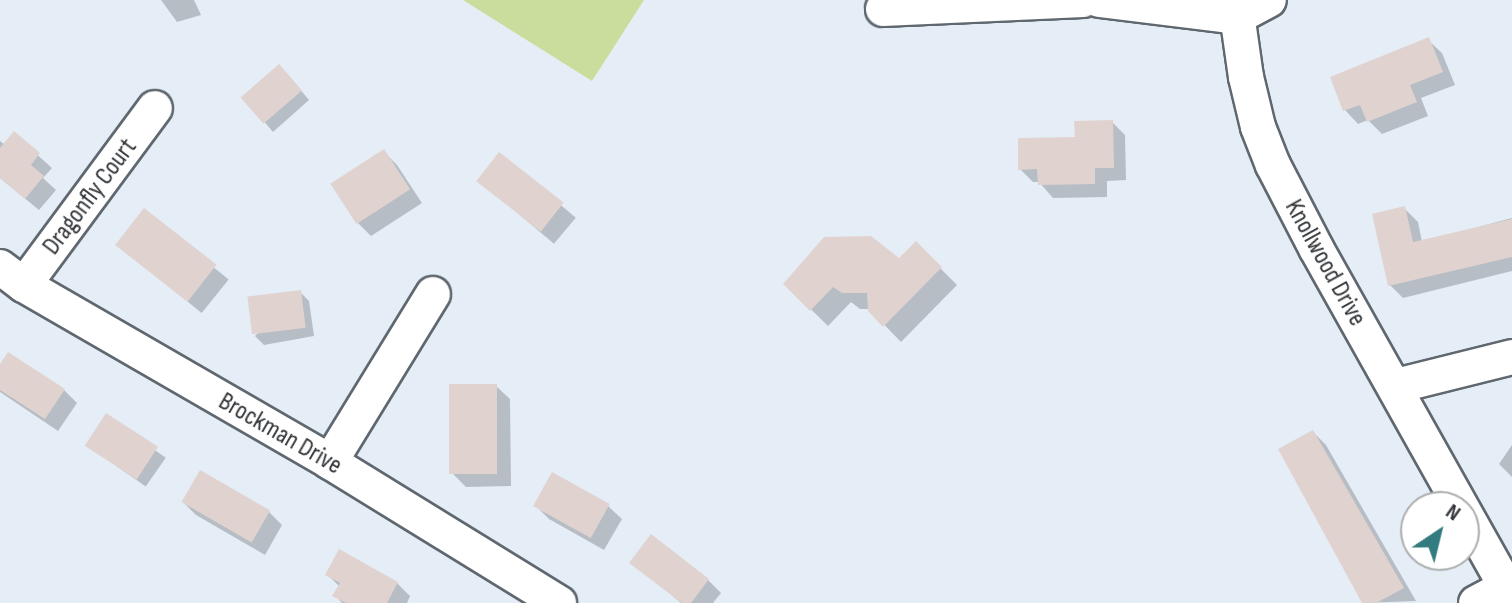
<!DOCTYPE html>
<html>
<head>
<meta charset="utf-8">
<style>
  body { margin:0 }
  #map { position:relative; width:1512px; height:603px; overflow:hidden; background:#e5edf6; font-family:"Sofia Sans Condensed",sans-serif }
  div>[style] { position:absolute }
  .green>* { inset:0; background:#cbdd9d }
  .shadow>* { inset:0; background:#0003; transform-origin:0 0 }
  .building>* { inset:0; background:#e0d3cf; transform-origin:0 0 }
  .roads { filter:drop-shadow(2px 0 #5f676f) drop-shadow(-2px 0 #5f676f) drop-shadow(0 2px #5f676f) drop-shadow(0 -2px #5f676f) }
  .minor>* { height:34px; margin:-17px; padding:0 17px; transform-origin:17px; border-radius:17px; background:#fff }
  span { translate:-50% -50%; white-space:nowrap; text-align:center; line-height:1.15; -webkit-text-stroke:7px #fff; paint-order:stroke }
  .street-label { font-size:26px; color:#323538 }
  .north { position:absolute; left:1400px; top:491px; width:80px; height:80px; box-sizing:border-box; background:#fff; border:2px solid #adaeaf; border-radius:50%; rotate:35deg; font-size:22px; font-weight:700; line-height:32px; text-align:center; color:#323538 }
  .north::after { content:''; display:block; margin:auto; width:28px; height:36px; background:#327b7e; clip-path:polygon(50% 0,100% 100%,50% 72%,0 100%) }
</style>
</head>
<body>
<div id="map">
  <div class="green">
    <i style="clip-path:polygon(463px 0,644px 0,592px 81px)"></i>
  </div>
  <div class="shadow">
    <i style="clip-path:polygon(161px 0,194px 0,201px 15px,177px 22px)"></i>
    <i style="clip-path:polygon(1428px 40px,1442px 53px,1455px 85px,1421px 98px,1428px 116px,1382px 134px,1368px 120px,1358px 124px,1345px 110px,1332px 78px)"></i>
    <i style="clip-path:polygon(288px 75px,309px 100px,273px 132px,244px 98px)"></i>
    <i style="clip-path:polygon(1112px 122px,1125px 135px,1126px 180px,1107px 181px,1107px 197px,1053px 198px,1039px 182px,1033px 182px,1020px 169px)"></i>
    <i style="clip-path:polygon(14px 134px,52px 168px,43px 178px,56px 190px,39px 210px,0 178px,0 141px,5px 145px)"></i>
    <i style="clip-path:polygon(384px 152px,397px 165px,422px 203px,371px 236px,358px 223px,333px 185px)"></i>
    <i style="left:500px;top:154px;width:99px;height:34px;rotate:40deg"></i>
    <i style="clip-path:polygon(1404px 208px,1418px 222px,1422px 242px,1512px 218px,1512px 271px,1403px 298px,1390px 285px)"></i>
    <i style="left:144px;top:211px;width:109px;height:43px;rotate:39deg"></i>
    <i style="clip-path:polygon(916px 244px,957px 285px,901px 342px,869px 309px,860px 309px,851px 302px,828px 326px,785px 284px,900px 261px)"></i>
    <i style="clip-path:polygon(300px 292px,309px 301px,314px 336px,264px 345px,255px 336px)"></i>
    <i style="clip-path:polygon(0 367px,64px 390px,77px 403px,58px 431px,0 392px)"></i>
    <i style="clip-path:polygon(496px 386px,510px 399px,511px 486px,466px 487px,452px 473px)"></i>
    <i style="left:106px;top:416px;width:73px;height:35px;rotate:35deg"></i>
    <i style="clip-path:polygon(1313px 432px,1326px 445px,1416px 601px,1364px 603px)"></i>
    <i style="clip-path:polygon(1512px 445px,1512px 477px,1499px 464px)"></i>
    <i style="clip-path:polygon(183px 502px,269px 512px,282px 525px,265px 555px,196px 515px)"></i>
    <i style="clip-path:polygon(536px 506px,608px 506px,622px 519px,604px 550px,549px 519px)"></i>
    <i style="clip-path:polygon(632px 562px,708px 580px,721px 593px,713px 603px,681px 603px)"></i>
    <i style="clip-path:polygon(327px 574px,397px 583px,410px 596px,407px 603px,342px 603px,335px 595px,340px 587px)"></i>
  </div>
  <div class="building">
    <i style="clip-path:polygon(1429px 37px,1443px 72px,1410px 85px,1417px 102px,1367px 122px,1360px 105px,1343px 111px,1330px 77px)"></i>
    <i style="left:279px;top:64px;width:35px;height:51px;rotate:49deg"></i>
    <i style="clip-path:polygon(1113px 120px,1114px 168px,1095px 168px,1095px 184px,1038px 185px,1037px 169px,1018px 170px,1018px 138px,1075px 137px,1074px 121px)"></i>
    <i style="clip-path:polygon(14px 131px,40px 153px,31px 165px,44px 176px,25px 199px,0 178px,0 148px)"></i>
    <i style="left:384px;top:149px;width:48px;height:64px;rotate:57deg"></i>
    <i style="left:499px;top:152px;width:82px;height:37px;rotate:38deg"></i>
    <i style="clip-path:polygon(1405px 206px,1413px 242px,1512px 219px,1512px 257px,1388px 286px,1372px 214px)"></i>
    <i style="left:144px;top:208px;width:92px;height:47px;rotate:38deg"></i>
    <i style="clip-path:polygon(871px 236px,899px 258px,916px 241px,942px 267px,883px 327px,868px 311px,867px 293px,842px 293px,833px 287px,810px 311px,783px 284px,824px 237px)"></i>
    <i style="left:301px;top:290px;width:38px;height:54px;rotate:83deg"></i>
    <i style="clip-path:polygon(8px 352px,65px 389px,45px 419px,0 390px,0 364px)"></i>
    <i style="left:449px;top:384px;width:48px;height:90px"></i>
    <i style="left:106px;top:413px;width:62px;height:39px;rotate:33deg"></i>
    <i style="clip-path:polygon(1313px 430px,1404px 588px,1376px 603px,1362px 603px,1278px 449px)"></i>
    <i style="left:200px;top:470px;width:81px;height:37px;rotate:30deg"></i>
    <i style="left:552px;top:472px;width:66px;height:39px;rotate:29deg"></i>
    <i style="clip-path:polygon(651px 534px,709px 579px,691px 603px,682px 603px,629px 563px)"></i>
    <i style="clip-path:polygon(339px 549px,398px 582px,387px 603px,346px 603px,332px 596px,340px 583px,325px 575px)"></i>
  </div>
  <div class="roads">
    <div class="minor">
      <i style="left:1099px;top:0;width:139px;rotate:7deg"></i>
      <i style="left:1237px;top:17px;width:36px;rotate:-28deg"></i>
      <i style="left:1235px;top:0;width:78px;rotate:81.9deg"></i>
      <i style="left:1246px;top:77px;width:51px;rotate:76.5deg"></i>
      <i style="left:1258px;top:127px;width:41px;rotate:68.5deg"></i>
      <i style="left:1273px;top:165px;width:93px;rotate:62.6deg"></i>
      <i style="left:1316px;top:248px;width:400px;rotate:60.7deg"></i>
      <i style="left:883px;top:9px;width:200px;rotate:-2.6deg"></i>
      <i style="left:0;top:267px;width:30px;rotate:37deg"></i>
      <i style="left:24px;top:285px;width:354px;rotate:30deg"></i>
      <i style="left:330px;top:462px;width:269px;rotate:31.6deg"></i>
      <i style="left:24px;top:285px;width:220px;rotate:-53.5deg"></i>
      <i style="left:1396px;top:386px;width:120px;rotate:-14deg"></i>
      <i style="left:330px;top:462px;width:197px;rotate:-58.5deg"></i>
      <i style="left:1476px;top:603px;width:34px;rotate:-28deg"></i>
    </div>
  </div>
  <div class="street-label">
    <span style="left:90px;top:197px;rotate:-53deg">Dragonfly Court</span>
    <span style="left:1325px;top:263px;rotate:61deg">Knollwood Drive</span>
    <span style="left:280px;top:434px;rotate:30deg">Brockman Drive</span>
  </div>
  <div class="north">N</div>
</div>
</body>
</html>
